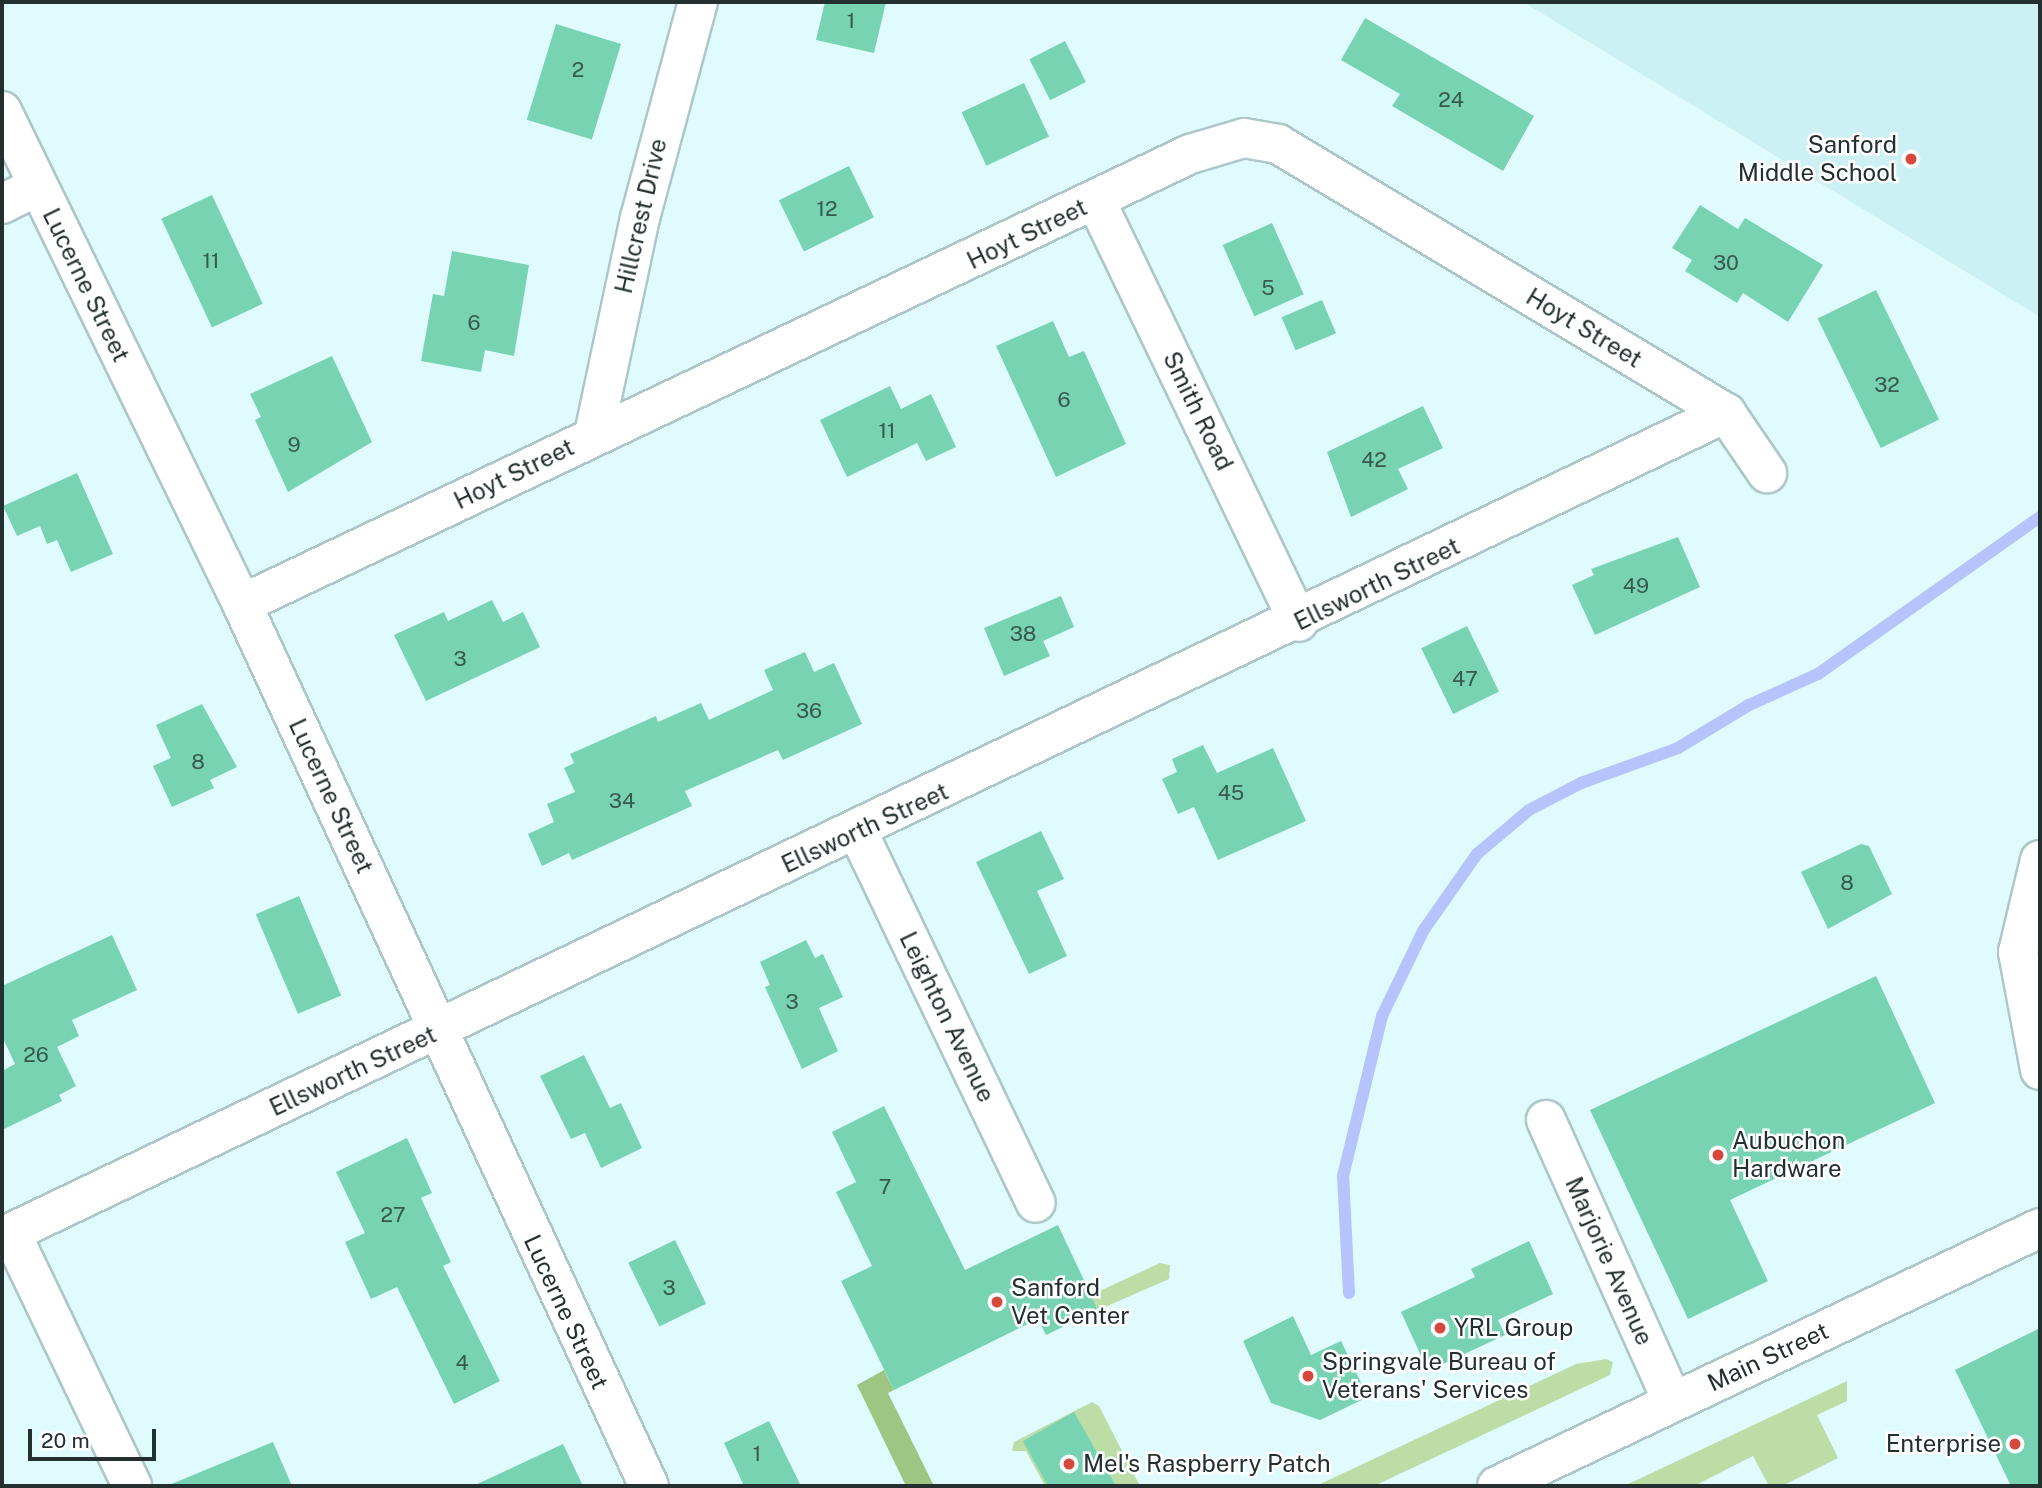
<!DOCTYPE html>
<html>
<head>
<meta charset="utf-8">
<style>
  body { margin:0 }
  #map { position:relative; width:2042px; height:1488px; overflow:hidden; background:#e0fbfd; font-family:"Public Sans",sans-serif }
  div>[style] { position:absolute }
  .built>* { inset:0; background:#ccf0f4 }
  .green>* { inset:0; background:#bcdda6 }
  .forest>* { inset:0; background:#9ec683 }
  .stream>* { height:12px; margin:-6px; padding:0 6px; transform-origin:6px; border-radius:6px; background:#b5c4fc }
  .building>* { inset:0; background:#77d3b1; transform-origin:0 0 }
  .roads { filter:drop-shadow(2px 0 #adc7c9) drop-shadow(-2px 0 #adc7c9) drop-shadow(0 2px #adc7c9) drop-shadow(0 -2px #adc7c9) }
  .minor>* { height:38px; margin:-19px; padding:0 19px; transform-origin:19px; border-radius:19px; background:#fff }
  .major>* { height:38px; margin:-19px; padding:0 19px; transform-origin:19px; border-radius:19px; background:#fff }
  .dots>* { width:19px; height:19px; translate:-50% -50%; box-sizing:border-box; border:4px solid #fff; border-radius:50% }
  span { translate:-50% -50%; white-space:nowrap; text-align:center; line-height:1.15; -webkit-text-stroke:5px #fff; paint-order:stroke }
  .number-label { font-size:21px; color:#395850 }
  .number-label span { -webkit-text-stroke-width:0 }
  .poi-label { font-size:24px; color:#242f30 }
  .right { translate:-100% -50%; text-align:right }
  .left { translate:0 -50%; text-align:left }
  .street-label { font-size:24px; color:#242f30 }
  .frame { position:absolute; inset:0; border:4px solid #242f30; pointer-events:none }
  .scale { position:absolute; left:28px; top:1429px; width:128px; height:32px; box-sizing:border-box; border:4px solid #242f30; border-top:0; padding-left:9px; font-size:21px; line-height:24px; white-space:nowrap; color:#242f30; -webkit-text-stroke:5px #fff; paint-order:stroke }
</style>
</head>
<body>
<div id="map">
  <div class="built">
    <i style="clip-path:polygon(1523px 2px,2040px 2px,2040px 317px)"></i>
  </div>
  <div class="green">
    <i style="clip-path:polygon(1160px 1263px,1170px 1265px,1169px 1279px,1098px 1310px,1091px 1295px)"></i>
    <i style="clip-path:polygon(1606px 1359px,1613px 1362px,1610px 1375px,1374px 1486px,1316px 1486px,1576px 1364px)"></i>
    <i style="clip-path:polygon(1847px 1381px,1847px 1401px,1817px 1415px,1838px 1458px,1782px 1486px,1769px 1486px,1753px 1456px,1694px 1486px,1624px 1486px)"></i>
    <i style="clip-path:polygon(1092px 1402px,1099px 1406px,1140px 1486px,1045px 1486px,1026px 1451px,1012px 1451px,1014px 1442px)"></i>
  </div>
  <div class="forest">
    <i style="clip-path:polygon(884px 1370px,894px 1390px,888px 1393px,934px 1486px,906px 1486px,857px 1385px)"></i>
  </div>
  <div class="stream">
    <i style="left:1349px;top:1293px;width:117px;rotate:-92.9deg"></i>
    <i style="left:1343px;top:1176px;width:165px;rotate:-76.3deg"></i>
    <i style="left:1382px;top:1016px;width:94px;rotate:-64.2deg"></i>
    <i style="left:1423px;top:931px;width:94px;rotate:-55deg"></i>
    <i style="left:1477px;top:854px;width:68px;rotate:-40.2deg"></i>
    <i style="left:1529px;top:810px;width:59px;rotate:-27.4deg"></i>
    <i style="left:1581px;top:783px;width:103px;rotate:-19.8deg"></i>
    <i style="left:1678px;top:748px;width:83px;rotate:-31.2deg"></i>
    <i style="left:1749px;top:705px;width:76px;rotate:-24.2deg"></i>
    <i style="left:1818px;top:674px;width:272px;rotate:-35.3deg"></i>
  </div>
  <div class="building">
    <i style="clip-path:polygon(825px 2px,886px 2px,874px 53px,816px 40px)"></i>
    <i style="clip-path:polygon(1365px 18px,1534px 116px,1503px 171px,1392px 106px,1400px 94px,1341px 60px)"></i>
    <i style="left:556px;top:24px;width:68px;height:100px;rotate:17deg"></i>
    <i style="left:1065px;top:41px;width:46px;height:40px;rotate:63deg"></i>
    <i style="left:1024px;top:83px;width:59px;height:69px;rotate:65deg"></i>
    <i style="left:849px;top:166px;width:57px;height:78px;rotate:64deg"></i>
    <i style="left:212px;top:195px;width:120px;height:56px;rotate:65deg"></i>
    <i style="clip-path:polygon(1700px 205px,1738px 229px,1745px 218px,1823px 265px,1788px 322px,1743px 293px,1737px 303px,1685px 271px,1692px 260px,1672px 248px)"></i>
    <i style="left:1272px;top:223px;width:78px;height:54px;rotate:66deg"></i>
    <i style="clip-path:polygon(452px 251px,529px 265px,514px 356px,485px 350px,481px 372px,421px 361px,433px 294px,444px 296px)"></i>
    <i style="left:1876px;top:290px;width:144px;height:65px;rotate:64deg"></i>
    <i style="left:1322px;top:300px;width:36px;height:44px;rotate:67deg"></i>
    <i style="clip-path:polygon(1053px 321px,1069px 357px,1084px 351px,1126px 444px,1056px 477px,996px 346px)"></i>
    <i style="clip-path:polygon(332px 356px,372px 442px,288px 492px,255px 420px,261px 417px,250px 394px)"></i>
    <i style="clip-path:polygon(890px 386px,901px 409px,931px 394px,956px 447px,926px 461px,917px 443px,847px 477px,820px 420px)"></i>
    <i style="clip-path:polygon(1423px 406px,1443px 448px,1398px 469px,1408px 489px,1351px 517px,1327px 452px)"></i>
    <i style="clip-path:polygon(77px 473px,113px 554px,71px 572px,57px 540px,47px 544px,40px 526px,17px 536px,3px 506px)"></i>
    <i style="clip-path:polygon(1678px 537px,1700px 587px,1595px 635px,1572px 585px,1594px 575px,1591px 569px)"></i>
    <i style="clip-path:polygon(1061px 596px,1074px 627px,1043px 641px,1050px 656px,1004px 676px,984px 628px)"></i>
    <i style="clip-path:polygon(492px 600px,503px 622px,523px 612px,540px 647px,426px 701px,394px 635px,444px 612px,448px 621px)"></i>
    <i style="left:1467px;top:626px;width:73px;height:51px;rotate:64deg"></i>
    <i style="clip-path:polygon(805px 652px,814px 672px,834px 663px,862px 724px,783px 760px,778px 750px,685px 791px,692px 806px,572px 860px,569px 853px,542px 866px,528px 834px,554px 822px,547px 804px,575px 792px,564px 768px,574px 763px,570px 754px,656px 716px,658px 722px,701px 703px,709px 720px,773px 690px,764px 670px)"></i>
    <i style="clip-path:polygon(202px 704px,237px 767px,210px 780px,214px 788px,172px 807px,153px 766px,171px 758px,156px 725px)"></i>
    <i style="clip-path:polygon(1203px 745px,1217px 773px,1273px 748px,1306px 821px,1218px 860px,1194px 807px,1178px 814px,1162px 779px,1177px 772px,1172px 759px)"></i>
    <i style="clip-path:polygon(1041px 831px,1064px 879px,1037px 891px,1067px 956px,1029px 974px,976px 862px)"></i>
    <i style="clip-path:polygon(1861px 844px,1869px 846px,1892px 894px,1828px 929px,1801px 872px)"></i>
    <i style="left:299px;top:896px;width:108px;height:47px;rotate:67deg"></i>
    <i style="clip-path:polygon(112px 935px,137px 990px,72px 1020px,79px 1036px,57px 1047px,76px 1086px,59px 1095px,62px 1101px,2px 1130px,2px 1071px,15px 1064px,2px 1036px,2px 986px)"></i>
    <i style="clip-path:polygon(806px 940px,815px 958px,823px 954px,843px 997px,819px 1008px,838px 1051px,802px 1069px,765px 987px,770px 985px,760px 962px)"></i>
    <i style="clip-path:polygon(1876px 976px,1935px 1103px,1730px 1200px,1768px 1281px,1688px 1319px,1590px 1110px)"></i>
    <i style="clip-path:polygon(584px 1055px,610px 1108px,621px 1103px,642px 1148px,601px 1168px,585px 1133px,571px 1139px,540px 1076px)"></i>
    <i style="clip-path:polygon(884px 1106px,965px 1270px,1058px 1225px,1098px 1310px,1046px 1335px,1038px 1319px,894px 1390px,841px 1281px,872px 1266px,836px 1192px,856px 1182px,832px 1132px)"></i>
    <i style="clip-path:polygon(407px 1138px,432px 1193px,421px 1198px,451px 1262px,443px 1266px,500px 1381px,454px 1404px,397px 1287px,371px 1299px,345px 1242px,365px 1233px,336px 1172px)"></i>
    <i style="left:675px;top:1240px;width:71px;height:52px;rotate:64deg"></i>
    <i style="clip-path:polygon(1529px 1241px,1553px 1294px,1498px 1320px,1505px 1335px,1428px 1371px,1401px 1312px,1475px 1277px,1471px 1269px)"></i>
    <i style="clip-path:polygon(1293px 1316px,1311px 1355px,1341px 1341px,1368px 1397px,1320px 1420px,1271px 1403px,1243px 1341px)"></i>
    <i style="clip-path:polygon(2040px 1328px,2040px 1486px,2011px 1486px,1955px 1370px)"></i>
    <i style="clip-path:polygon(1074px 1412px,1116px 1486px,1048px 1486px,1023px 1441px)"></i>
    <i style="clip-path:polygon(769px 1421px,801px 1486px,744px 1486px,724px 1443px)"></i>
    <i style="clip-path:polygon(273px 1442px,292px 1486px,169px 1486px,169px 1485px)"></i>
    <i style="clip-path:polygon(563px 1444px,583px 1486px,473px 1486px)"></i>
  </div>
  <div class="roads">
    <div class="minor">
      <i style="left:2px;top:111px;width:548px;rotate:64.04deg"></i>
      <i style="left:242px;top:604px;width:971px;rotate:65.23deg"></i>
      <i style="left:1096px;top:201px;width:467px;rotate:64.3deg"></i>
      <i style="left:2px;top:204px;width:40px;rotate:-26.6deg"></i>
      <i style="left:594px;top:434px;width:221px;rotate:-78deg"></i>
      <i style="left:640px;top:218px;width:224px;rotate:-75deg"></i>
      <i style="left:242px;top:604px;width:1049px;rotate:-25.39deg"></i>
      <i style="left:1190px;top:154px;width:56px;rotate:-16.5deg"></i>
      <i style="left:1244px;top:138px;width:35px;rotate:10deg"></i>
      <i style="left:1278px;top:144px;width:523px;rotate:30.98deg"></i>
      <i style="left:1726px;top:413px;width:73px;rotate:55.7deg"></i>
      <i style="left:858px;top:832px;width:411px;rotate:64.4deg"></i>
      <i style="left:2040px;top:860px;width:95px;rotate:103.4deg"></i>
      <i style="left:2018px;top:952px;width:120px;rotate:79.4deg"></i>
      <i style="left:1546px;top:1120px;width:309px;rotate:65.8deg"></i>
      <i style="left:11px;top:1233px;width:280px;rotate:64.4deg"></i>
      <i style="left:2px;top:1237px;width:1911px;rotate:-25.55deg"></i>
    </div>
    <div class="major">
      <i style="left:1497px;top:1486px;width:601px;rotate:-25.41deg"></i>
    </div>
  </div>
  <div class="dots">
    <i style="left:1911px;top:159px;background:#d5483b"></i>
    <i style="left:1718px;top:1155px;background:#d5483b"></i>
    <i style="left:997px;top:1302px;background:#d5483b"></i>
    <i style="left:1440px;top:1328px;background:#d5483b"></i>
    <i style="left:1308px;top:1376px;background:#d5483b"></i>
    <i style="left:2015px;top:1444px;background:#d5483b"></i>
    <i style="left:1069px;top:1464px;background:#d5483b"></i>
  </div>
  <div class="number-label">
    <span style="left:851px;top:21px">1</span>
    <span style="left:578px;top:70px">2</span>
    <span style="left:1451px;top:100px">24</span>
    <span style="left:827px;top:209px">12</span>
    <span style="left:211px;top:261px">11</span>
    <span style="left:1726px;top:263px">30</span>
    <span style="left:1268px;top:288px">5</span>
    <span style="left:474px;top:323px">6</span>
    <span style="left:1887px;top:385px">32</span>
    <span style="left:1064px;top:400px">6</span>
    <span style="left:887px;top:431px">11</span>
    <span style="left:294px;top:445px">9</span>
    <span style="left:1374px;top:460px">42</span>
    <span style="left:1636px;top:586px">49</span>
    <span style="left:1023px;top:634px">38</span>
    <span style="left:460px;top:659px">3</span>
    <span style="left:1465px;top:679px">47</span>
    <span style="left:809px;top:711px">36</span>
    <span style="left:198px;top:762px">8</span>
    <span style="left:1231px;top:793px">45</span>
    <span style="left:622px;top:801px">34</span>
    <span style="left:1847px;top:883px">8</span>
    <span style="left:792px;top:1002px">3</span>
    <span style="left:36px;top:1055px">26</span>
    <span style="left:885px;top:1187px">7</span>
    <span style="left:393px;top:1215px">27</span>
    <span style="left:669px;top:1288px">3</span>
    <span style="left:462px;top:1363px">4</span>
    <span style="left:757px;top:1454px">1</span>
  </div>
  <div class="poi-label">
    <span class="right" style="left:1897px;top:159px">Sanford<br>Middle School</span>
    <span class="left" style="left:1732px;top:1155px">Aubuchon<br>Hardware</span>
    <span class="left" style="left:1011px;top:1302px">Sanford<br>Vet Center</span>
    <span class="left" style="left:1454px;top:1328px">YRL Group</span>
    <span class="left" style="left:1322px;top:1376px">Springvale Bureau of<br>Veterans' Services</span>
    <span class="right" style="left:2001px;top:1444px">Enterprise</span>
    <span class="left" style="left:1083px;top:1464px">Mel's Raspberry Patch</span>
  </div>
  <div class="street-label">
    <span style="left:641px;top:216px;rotate:-77deg">Hillcrest Drive</span>
    <span style="left:1027px;top:234px;rotate:-26deg">Hoyt Street</span>
    <span style="left:86px;top:285px;rotate:64deg">Lucerne Street</span>
    <span style="left:1584px;top:328px;rotate:31deg">Hoyt Street</span>
    <span style="left:1198px;top:411px;rotate:64deg">Smith Road</span>
    <span style="left:514px;top:474px;rotate:-26deg">Hoyt Street</span>
    <span style="left:1377px;top:584px;rotate:-26deg">Ellsworth Street</span>
    <span style="left:331px;top:796px;rotate:65deg">Lucerne Street</span>
    <span style="left:865px;top:828px;rotate:-25deg">Ellsworth Street</span>
    <span style="left:947px;top:1017px;rotate:64deg">Leighton Avenue</span>
    <span style="left:353px;top:1071px;rotate:-25deg">Ellsworth Street</span>
    <span style="left:1609px;top:1261px;rotate:66deg">Marjorie Avenue</span>
    <span style="left:566px;top:1312px;rotate:65deg">Lucerne Street</span>
    <span style="left:1768px;top:1357px;rotate:-25deg">Main Street</span>
  </div>
  <div class="frame"></div>
  <div class="scale">20 m</div>
</div>
</body>
</html>
